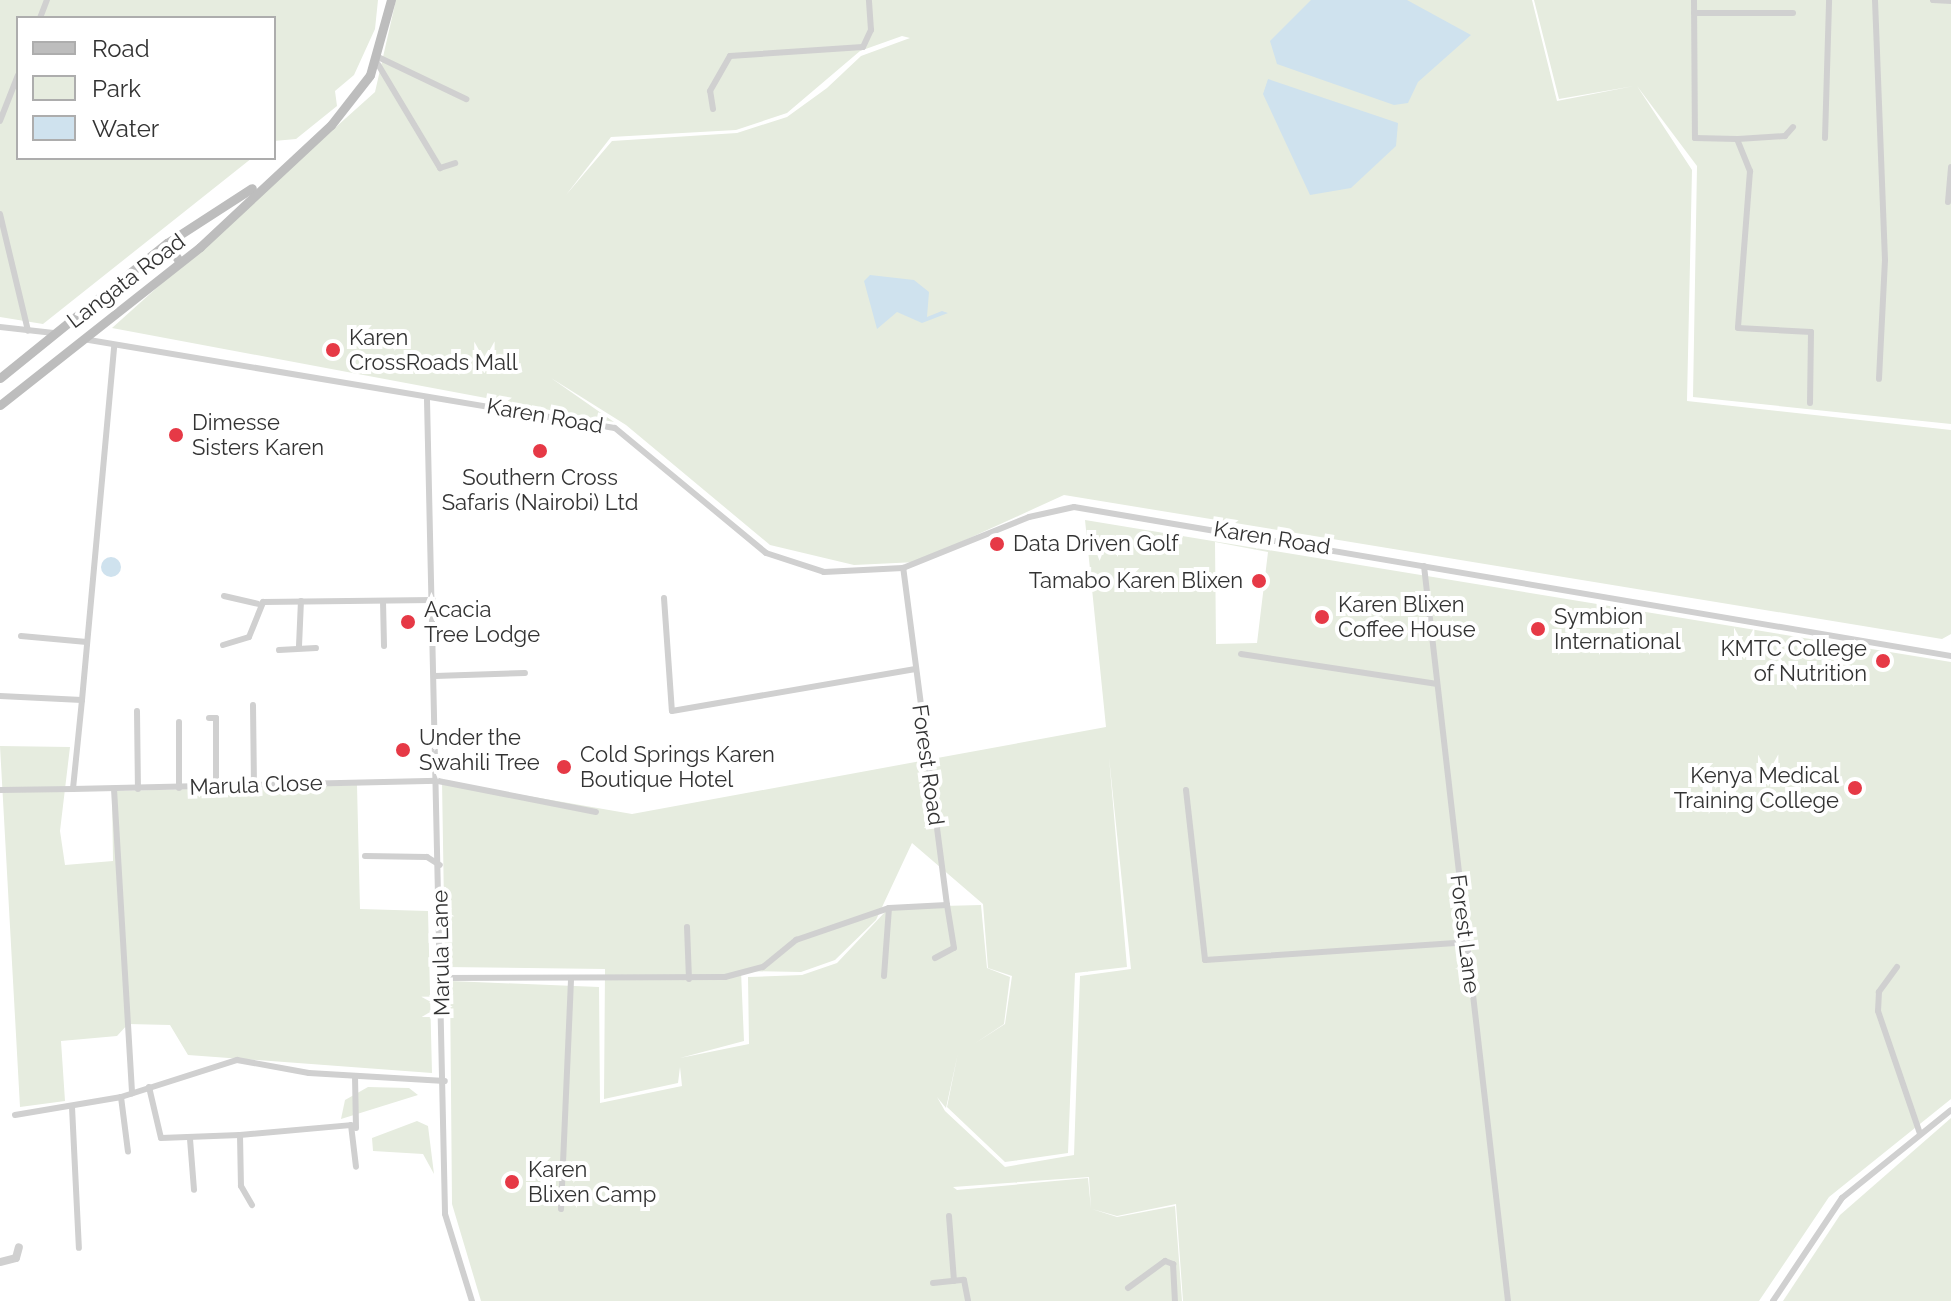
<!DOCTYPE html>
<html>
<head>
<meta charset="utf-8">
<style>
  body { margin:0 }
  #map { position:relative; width:1951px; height:1301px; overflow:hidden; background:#fff; font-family:Raleway,sans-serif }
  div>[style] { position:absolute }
  .green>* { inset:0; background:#e6ecdf }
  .water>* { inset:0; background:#cfe2ee }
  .round { border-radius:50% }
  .minor>* { height:6px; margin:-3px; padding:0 3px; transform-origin:3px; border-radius:3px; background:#d0d0d0 }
  .tertiary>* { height:8px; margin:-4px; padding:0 4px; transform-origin:4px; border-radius:4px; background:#d0d0d0 }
  .secondary>* { height:9px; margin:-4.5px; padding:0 4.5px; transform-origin:4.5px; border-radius:4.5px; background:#bdbdbd }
  .dots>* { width:22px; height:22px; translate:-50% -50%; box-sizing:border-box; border:4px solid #fff; border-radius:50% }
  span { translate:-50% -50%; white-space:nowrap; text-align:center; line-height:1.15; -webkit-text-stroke:8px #fff; paint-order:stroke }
  .street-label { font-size:22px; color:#333 }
  .poi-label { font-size:22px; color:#333 }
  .left { translate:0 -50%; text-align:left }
  .right { translate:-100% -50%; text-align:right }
  .legend { position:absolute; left:16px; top:16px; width:260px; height:144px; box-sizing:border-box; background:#fff; border:2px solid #adadad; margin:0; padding:10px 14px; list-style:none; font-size:24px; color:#333 }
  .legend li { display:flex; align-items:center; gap:16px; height:40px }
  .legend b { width:40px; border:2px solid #adadad }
</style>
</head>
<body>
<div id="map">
  <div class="green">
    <i style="clip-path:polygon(0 0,378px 0,375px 29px,354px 75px,335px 91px,337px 106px,296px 139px,274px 141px,274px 18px,18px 18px,18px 158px,252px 158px,43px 324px,0 317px)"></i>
    <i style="clip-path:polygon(evenodd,396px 0,1532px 0,1557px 101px,1634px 86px,1559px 99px,1534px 0,1951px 0,1951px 424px,1693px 397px,1697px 166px,1637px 86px,1692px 170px,1687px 401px,1951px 430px,1951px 634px,1942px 639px,1064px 495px,917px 562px,854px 565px,770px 545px,626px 425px,551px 378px,614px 422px,112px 328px,375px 92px,396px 0,902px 36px,910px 38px,861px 56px,827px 88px,787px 117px,737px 133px,612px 141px,566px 195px,611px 137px,736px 130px,787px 113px,860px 51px,902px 36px)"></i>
    <i style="clip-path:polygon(evenodd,1085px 520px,1951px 662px,1951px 1099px,1829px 1197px,1759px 1301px,1183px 1301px,1176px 1204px,1117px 1216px,1092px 1209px,1117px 1217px,1175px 1206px,1182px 1301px,481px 1301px,452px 1204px,450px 981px,599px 987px,600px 1103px,682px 1086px,680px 1067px,678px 1083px,604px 1099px,605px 969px,445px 967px,442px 781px,632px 814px,1106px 727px,1085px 520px,1215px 542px,1268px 552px,1257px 643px,1216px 644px,1215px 542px,1085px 520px,1109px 757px,1131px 969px,1080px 976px,1074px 1155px,1005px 1167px,945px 1111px,937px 1097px,946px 1108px,958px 1053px,947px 1107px,1005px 1162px,1068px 1153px,1075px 973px,1127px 967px,1109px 757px,1085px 520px,912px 843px,983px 904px,988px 968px,1012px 976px,1005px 1024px,974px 1044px,1004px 1024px,1010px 977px,987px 968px,981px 905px,904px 907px,885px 912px,837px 963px,802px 975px,748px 977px,749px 1044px,680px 1058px,744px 1041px,741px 971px,801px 972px,835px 960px,876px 920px,912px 843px,1085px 520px,1089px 1177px,1091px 1209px,1088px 1178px,957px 1190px,953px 1187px,1089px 1177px)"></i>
    <i style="clip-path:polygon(0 746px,70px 747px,60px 831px,65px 865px,113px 861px,112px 791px,357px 785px,360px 909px,428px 911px,432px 1073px,188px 1055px,170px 1025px,128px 1024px,117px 1036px,61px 1041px,65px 1101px,20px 1107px)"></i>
    <i style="clip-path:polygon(368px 1087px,409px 1088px,418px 1095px,341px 1119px,345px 1100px)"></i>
    <i style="clip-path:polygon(1951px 1118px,1951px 1301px,1783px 1301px,1840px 1215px)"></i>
    <i style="clip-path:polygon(417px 1121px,428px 1126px,434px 1174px,423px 1154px,373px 1151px,372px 1138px)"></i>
  </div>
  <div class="water">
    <i style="clip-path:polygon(1311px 0,1407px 0,1471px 35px,1418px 82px,1408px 103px,1394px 105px,1277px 64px,1270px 41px)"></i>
    <i style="clip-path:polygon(1268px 79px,1398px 123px,1396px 146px,1351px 188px,1310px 195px,1263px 94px)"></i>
    <i style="clip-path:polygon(870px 275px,914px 280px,929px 292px,927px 317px,942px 311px,948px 313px,922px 323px,897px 312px,877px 329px,864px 281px)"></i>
    <i class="round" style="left:101px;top:557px;width:20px;height:20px"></i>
  </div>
  <div class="minor">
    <i style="left:1694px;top:0;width:138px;rotate:89.6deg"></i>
    <i style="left:1695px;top:138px;width:42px;rotate:1.4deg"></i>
    <i style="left:1737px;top:139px;width:35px;rotate:68deg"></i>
    <i style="left:1750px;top:171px;width:157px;rotate:94.4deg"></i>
    <i style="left:1738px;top:328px;width:73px;rotate:3.1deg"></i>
    <i style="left:1811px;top:332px;width:71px;rotate:90.8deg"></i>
    <i style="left:1875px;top:0;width:260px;rotate:87.8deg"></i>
    <i style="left:1885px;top:260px;width:119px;rotate:92.9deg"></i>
    <i style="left:1933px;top:0;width:18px;rotate:3deg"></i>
    <i style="left:1694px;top:13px;width:99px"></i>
    <i style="left:40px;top:18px;width:19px;rotate:-69deg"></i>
    <i style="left:378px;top:57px;width:98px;rotate:25.5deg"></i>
    <i style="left:376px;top:61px;width:125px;rotate:59.1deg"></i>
    <i style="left:440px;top:168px;width:16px;rotate:-18deg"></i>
    <i style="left:713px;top:109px;width:18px;rotate:-99deg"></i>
    <i style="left:710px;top:91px;width:40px;rotate:-60.3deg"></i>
    <i style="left:730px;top:56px;width:133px;rotate:-3.9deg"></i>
    <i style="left:863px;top:47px;width:19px;rotate:-65deg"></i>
    <i style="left:871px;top:30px;width:30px;rotate:-94deg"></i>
    <i style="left:0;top:121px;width:49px;rotate:-68.6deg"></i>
    <i style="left:1825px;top:138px;width:138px;rotate:-88.3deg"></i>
    <i style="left:1738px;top:139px;width:47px;rotate:-3.7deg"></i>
    <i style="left:1785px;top:136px;width:12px;rotate:-48deg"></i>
    <i style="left:1948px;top:202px;width:35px;rotate:-85deg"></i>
    <i style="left:0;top:214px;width:120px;rotate:76.5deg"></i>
    <i style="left:0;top:327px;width:54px;rotate:6.3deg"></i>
    <i style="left:83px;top:339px;width:539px;rotate:9.5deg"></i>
    <i style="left:615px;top:428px;width:196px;rotate:39.6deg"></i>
    <i style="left:766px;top:553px;width:61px;rotate:18.1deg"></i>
    <i style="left:824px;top:572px;width:79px;rotate:-2.9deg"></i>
    <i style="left:903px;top:568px;width:136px;rotate:-22deg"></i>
    <i style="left:1029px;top:517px;width:46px;rotate:-12.5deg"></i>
    <i style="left:1074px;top:507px;width:890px;rotate:9.64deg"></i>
    <i style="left:427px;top:400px;width:814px;rotate:88.73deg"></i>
    <i style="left:445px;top:1214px;width:91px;rotate:72.8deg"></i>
    <i style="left:1424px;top:566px;width:740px;rotate:83.48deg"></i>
    <i style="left:224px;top:596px;width:35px;rotate:13deg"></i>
    <i style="left:664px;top:598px;width:113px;rotate:86deg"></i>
    <i style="left:672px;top:711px;width:247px;rotate:-9.8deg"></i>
    <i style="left:383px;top:601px;width:45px;rotate:88.7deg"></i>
    <i style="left:21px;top:636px;width:66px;rotate:5.2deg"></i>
    <i style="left:223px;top:645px;width:27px;rotate:-17deg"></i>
    <i style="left:249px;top:637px;width:38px;rotate:-68deg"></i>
    <i style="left:263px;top:602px;width:170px;rotate:-0.7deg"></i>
    <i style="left:299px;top:646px;width:45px;rotate:-87.5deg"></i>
    <i style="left:279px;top:650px;width:37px;rotate:-3deg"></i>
    <i style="left:1241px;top:654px;width:197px;rotate:8.7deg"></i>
    <i style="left:435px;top:676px;width:90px;rotate:-1.9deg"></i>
    <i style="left:0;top:696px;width:82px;rotate:2.8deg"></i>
    <i style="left:82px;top:700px;width:89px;rotate:95.8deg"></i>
    <i style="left:73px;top:789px;width:73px;rotate:179.2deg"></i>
    <i style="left:82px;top:700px;width:355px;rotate:-84.8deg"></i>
    <i style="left:253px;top:705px;width:80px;rotate:89.3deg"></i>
    <i style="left:137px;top:711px;width:78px;rotate:89.3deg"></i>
    <i style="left:209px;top:718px;width:7px"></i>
    <i style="left:216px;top:718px;width:68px;rotate:90deg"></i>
    <i style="left:179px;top:788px;width:66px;rotate:-90deg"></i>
    <i style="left:73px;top:789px;width:365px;rotate:-1.3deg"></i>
    <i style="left:438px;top:781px;width:161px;rotate:11.1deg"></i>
    <i style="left:114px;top:789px;width:305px;rotate:86.6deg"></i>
    <i style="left:1186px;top:790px;width:171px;rotate:83.6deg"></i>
    <i style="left:1205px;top:960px;width:262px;rotate:-3.9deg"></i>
    <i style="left:365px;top:856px;width:62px;rotate:0.9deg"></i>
    <i style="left:427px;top:857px;width:15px;rotate:32deg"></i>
    <i style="left:687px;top:927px;width:52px;rotate:87.8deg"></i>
    <i style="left:935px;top:958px;width:21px;rotate:-28deg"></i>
    <i style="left:954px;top:948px;width:44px;rotate:-99.2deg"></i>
    <i style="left:1897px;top:967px;width:31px;rotate:126deg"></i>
    <i style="left:1879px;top:992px;width:19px;rotate:93deg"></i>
    <i style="left:1878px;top:1011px;width:130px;rotate:71.1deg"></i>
    <i style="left:884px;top:976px;width:68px;rotate:-85.8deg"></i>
    <i style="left:441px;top:978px;width:284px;rotate:-0.2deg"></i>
    <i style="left:725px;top:977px;width:39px;rotate:-15deg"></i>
    <i style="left:763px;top:967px;width:43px;rotate:-39.3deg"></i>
    <i style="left:796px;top:940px;width:98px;rotate:-19deg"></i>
    <i style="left:889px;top:908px;width:58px;rotate:-3deg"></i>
    <i style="left:947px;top:905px;width:340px;rotate:-97.4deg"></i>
    <i style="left:355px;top:1076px;width:52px;rotate:88.9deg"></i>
    <i style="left:149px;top:1087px;width:52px;rotate:76.8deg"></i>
    <i style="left:161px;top:1138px;width:79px;rotate:-2.2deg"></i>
    <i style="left:240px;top:1135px;width:51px;rotate:88.9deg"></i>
    <i style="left:241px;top:1186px;width:22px;rotate:60deg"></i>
    <i style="left:121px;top:1097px;width:55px;rotate:82.7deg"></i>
    <i style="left:72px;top:1107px;width:141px;rotate:87.2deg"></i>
    <i style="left:15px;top:1115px;width:108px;rotate:-9.6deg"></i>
    <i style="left:121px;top:1097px;width:122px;rotate:-17.7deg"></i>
    <i style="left:237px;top:1060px;width:73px;rotate:10.2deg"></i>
    <i style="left:309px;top:1073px;width:136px;rotate:3.4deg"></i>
    <i style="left:240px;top:1135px;width:111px;rotate:-5.1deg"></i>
    <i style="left:351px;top:1125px;width:42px;rotate:83.2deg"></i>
    <i style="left:190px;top:1139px;width:51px;rotate:85.5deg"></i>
    <i style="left:561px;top:1209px;width:230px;rotate:-87.5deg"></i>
    <i style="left:949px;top:1216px;width:65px;rotate:85.6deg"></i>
    <i style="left:933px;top:1283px;width:31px;rotate:-6deg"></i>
    <i style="left:964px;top:1280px;width:21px;rotate:79deg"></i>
    <i style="left:1128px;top:1288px;width:46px;rotate:-36.1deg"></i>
    <i style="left:1165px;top:1261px;width:9px;rotate:21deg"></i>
    <i style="left:1173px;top:1264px;width:37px;rotate:87deg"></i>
    <i style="left:1773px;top:1301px;width:124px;rotate:-56.2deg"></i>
    <i style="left:1842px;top:1198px;width:140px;rotate:-38.9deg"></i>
  </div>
  <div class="tertiary">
    <i style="left:0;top:1262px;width:16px;rotate:-14deg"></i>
    <i style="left:16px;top:1258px;width:11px;rotate:-75deg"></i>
  </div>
  <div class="secondary">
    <i style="left:167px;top:243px;width:22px;rotate:56deg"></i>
    <i style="left:0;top:378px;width:215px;rotate:-39deg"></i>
    <i style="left:167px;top:243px;width:101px;rotate:-32.9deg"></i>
    <i style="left:0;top:405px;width:255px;rotate:-38.3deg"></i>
    <i style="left:200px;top:247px;width:179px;rotate:-43deg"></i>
    <i style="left:331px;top:125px;width:63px;rotate:-52deg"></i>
    <i style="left:370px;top:75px;width:78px;rotate:-74.4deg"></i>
  </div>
  <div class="dots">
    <i style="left:333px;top:350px;background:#e63946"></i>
    <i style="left:176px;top:435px;background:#e63946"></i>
    <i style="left:540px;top:451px;background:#e63946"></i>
    <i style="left:997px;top:544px;background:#e63946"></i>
    <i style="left:1259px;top:581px;background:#e63946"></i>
    <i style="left:1322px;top:617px;background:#e63946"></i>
    <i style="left:408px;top:622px;background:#e63946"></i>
    <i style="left:1538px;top:629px;background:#e63946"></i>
    <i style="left:1883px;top:661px;background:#e63946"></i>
    <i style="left:403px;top:750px;background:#e63946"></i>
    <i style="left:564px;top:767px;background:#e63946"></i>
    <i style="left:1855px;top:788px;background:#e63946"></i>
    <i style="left:512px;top:1182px;background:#e63946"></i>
  </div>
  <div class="street-label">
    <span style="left:126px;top:281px;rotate:-37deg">Langata Road</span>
    <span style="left:545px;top:416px;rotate:10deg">Karen Road</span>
    <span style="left:1272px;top:538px;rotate:9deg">Karen Road</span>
    <span style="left:928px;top:765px;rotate:82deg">Forest Road</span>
    <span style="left:256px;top:785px;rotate:-2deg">Marula Close</span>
    <span style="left:1465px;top:934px;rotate:83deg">Forest Lane</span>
    <span style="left:441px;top:953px;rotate:-91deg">Marula Lane</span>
  </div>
  <div class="poi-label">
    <span class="left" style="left:349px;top:350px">Karen<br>CrossRoads Mall</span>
    <span class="left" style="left:192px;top:435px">Dimesse<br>Sisters Karen</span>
    <span style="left:540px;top:490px">Southern Cross<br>Safaris (Nairobi) Ltd</span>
    <span class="left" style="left:1013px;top:544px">Data Driven Golf</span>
    <span class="right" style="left:1243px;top:581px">Tamabo Karen Blixen</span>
    <span class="left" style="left:1338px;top:617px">Karen Blixen<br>Coffee House</span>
    <span class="left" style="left:424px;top:622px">Acacia<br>Tree Lodge</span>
    <span class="left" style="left:1554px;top:629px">Symbion<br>International</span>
    <span class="right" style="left:1867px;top:661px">KMTC College<br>of Nutrition</span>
    <span class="left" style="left:419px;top:750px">Under the<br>Swahili Tree</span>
    <span class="left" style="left:580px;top:767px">Cold Springs Karen<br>Boutique Hotel</span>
    <span class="right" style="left:1839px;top:788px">Kenya Medical<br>Training College</span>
    <span class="left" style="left:528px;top:1182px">Karen<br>Blixen Camp</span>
  </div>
  <ul class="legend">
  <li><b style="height:10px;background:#bdbdbd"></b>Road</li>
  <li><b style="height:22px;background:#e6ecdf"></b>Park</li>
  <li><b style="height:22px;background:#cfe2ee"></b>Water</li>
  </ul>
</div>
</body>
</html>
